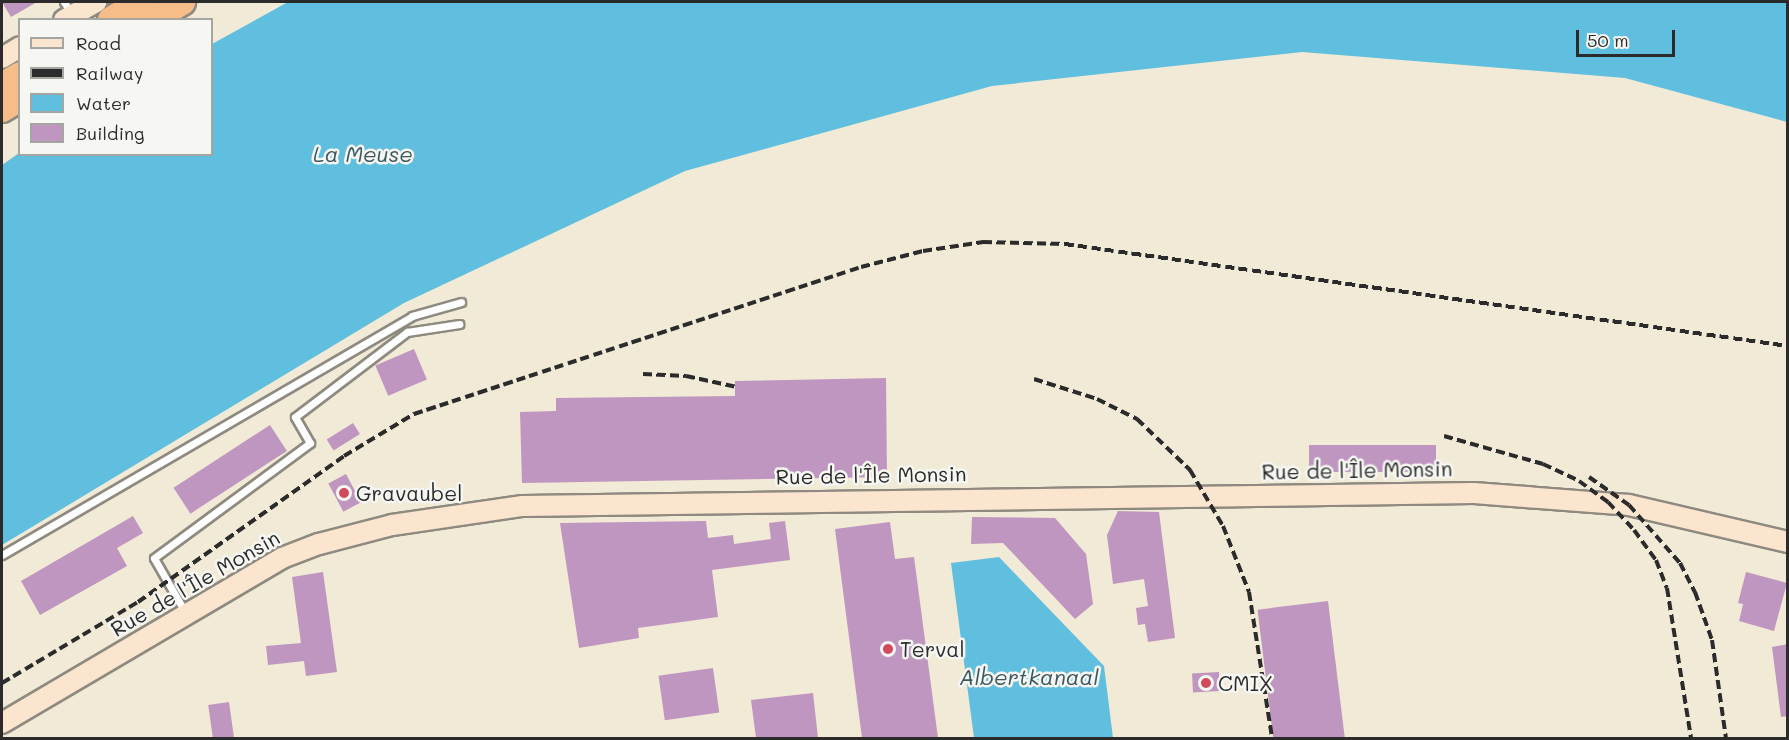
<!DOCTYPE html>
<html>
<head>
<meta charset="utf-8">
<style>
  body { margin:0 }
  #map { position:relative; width:1789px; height:740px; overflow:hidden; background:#f1ead6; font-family:Mali,sans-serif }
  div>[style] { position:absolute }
  .water>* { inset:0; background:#60bfdf }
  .building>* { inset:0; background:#bf96bf; transform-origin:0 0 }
  .roads { filter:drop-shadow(2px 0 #8e8a80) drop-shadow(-2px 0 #8e8a80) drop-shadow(0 2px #8e8a80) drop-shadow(0 -2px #8e8a80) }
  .lane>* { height:7px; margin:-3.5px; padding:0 3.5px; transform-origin:3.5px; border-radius:3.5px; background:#fff }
  .secondary>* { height:20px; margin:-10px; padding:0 10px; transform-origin:10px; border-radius:10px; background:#fce5cf }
  .highway>* { height:26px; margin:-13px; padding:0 13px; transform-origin:13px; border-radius:13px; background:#f7bd88 }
  .rail>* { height:4px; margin-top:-2px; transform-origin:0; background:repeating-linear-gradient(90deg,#2b2b2b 0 9px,transparent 0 13.5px) }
  .dots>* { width:16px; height:16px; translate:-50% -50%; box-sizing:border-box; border:3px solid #f6f6f2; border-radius:50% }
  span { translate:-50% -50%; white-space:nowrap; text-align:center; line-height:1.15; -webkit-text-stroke:5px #f6f6f2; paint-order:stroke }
  .street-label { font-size:21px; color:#2b2b2b }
  .poi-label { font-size:21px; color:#2b2b2b }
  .left { translate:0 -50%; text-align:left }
  .water-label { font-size:22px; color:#3b5761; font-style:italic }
  .frame { position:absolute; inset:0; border:3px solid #2b2b2b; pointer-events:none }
  .legend { position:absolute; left:18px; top:18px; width:195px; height:138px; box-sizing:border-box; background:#f6f6f2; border:2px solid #a5a5a2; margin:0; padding:8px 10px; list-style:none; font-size:18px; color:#2b2b2b }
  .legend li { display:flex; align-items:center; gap:12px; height:30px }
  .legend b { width:30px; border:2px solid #a5a5a2 }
  .scale { position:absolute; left:1576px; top:30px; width:99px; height:27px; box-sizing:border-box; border:3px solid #2b2b2b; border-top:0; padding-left:8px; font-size:18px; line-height:21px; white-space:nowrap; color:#2b2b2b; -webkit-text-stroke:4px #f6f6f2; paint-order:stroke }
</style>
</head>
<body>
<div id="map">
  <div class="water">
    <i style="clip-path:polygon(288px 2px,1787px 2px,1787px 122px,1625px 78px,1302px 52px,992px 86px,685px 171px,404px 303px,2px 545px,2px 165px,19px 153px,212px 154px,212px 44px)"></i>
    <i style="clip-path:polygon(999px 557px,1104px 666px,1113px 738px,974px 738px,951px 563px)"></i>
  </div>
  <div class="building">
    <i style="clip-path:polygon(2px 2px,37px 2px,11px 17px)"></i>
    <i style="left:414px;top:349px;width:33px;height:42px;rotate:67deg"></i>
    <i style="clip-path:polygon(886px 378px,887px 477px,522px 483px,520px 412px,556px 411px,556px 398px,735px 396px,735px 381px)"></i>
    <i style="left:353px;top:423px;width:13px;height:31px;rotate:58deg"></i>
    <i style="left:270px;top:425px;width:31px;height:115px;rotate:57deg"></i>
    <i style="left:1436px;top:445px;width:27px;height:127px;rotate:90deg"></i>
    <i style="left:346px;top:474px;width:32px;height:20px;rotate:62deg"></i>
    <i style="clip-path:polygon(1118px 511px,1159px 512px,1175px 638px,1148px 642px,1145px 624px,1138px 625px,1136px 608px,1148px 606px,1144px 579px,1113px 584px,1107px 535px)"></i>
    <i style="clip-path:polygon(133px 516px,143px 533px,117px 548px,127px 566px,40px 615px,21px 581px)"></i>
    <i style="clip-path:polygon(972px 517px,1055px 518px,1086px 554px,1093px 604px,1075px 619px,1003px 543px,971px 544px)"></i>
    <i style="clip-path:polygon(706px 521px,708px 538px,733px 535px,734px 544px,771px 539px,769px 523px,785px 521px,790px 560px,712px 570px,718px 617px,638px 628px,639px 638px,579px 648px,560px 523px)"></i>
    <i style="clip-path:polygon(890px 522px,895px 559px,914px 557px,938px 738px,862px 738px,835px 529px)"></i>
    <i style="clip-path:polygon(323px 572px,337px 672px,306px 676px,304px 661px,268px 665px,266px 646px,301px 643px,292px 577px)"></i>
    <i style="clip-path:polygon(1746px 572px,1787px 583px,1774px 631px,1739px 621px,1743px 604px,1738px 603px)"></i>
    <i style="left:1328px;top:601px;width:138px;height:71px;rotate:83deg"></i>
    <i style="clip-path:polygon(1788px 644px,1788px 716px,1781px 717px,1772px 647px)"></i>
    <i style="left:713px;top:668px;width:45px;height:55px;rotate:82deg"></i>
    <i style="left:1219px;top:672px;width:19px;height:27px;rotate:87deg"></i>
    <i style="clip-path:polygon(813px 693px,818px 738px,756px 738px,751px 700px)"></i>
    <i style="left:229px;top:702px;width:36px;height:21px;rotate:82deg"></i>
  </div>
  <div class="roads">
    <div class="lane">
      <i style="left:64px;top:2px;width:14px;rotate:56deg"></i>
      <i style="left:2px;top:555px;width:475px;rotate:-30.2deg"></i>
      <i style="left:412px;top:316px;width:51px;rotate:-15.9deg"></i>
      <i style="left:185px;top:612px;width:62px;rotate:-119.9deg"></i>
      <i style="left:154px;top:558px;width:194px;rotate:-36.4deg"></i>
      <i style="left:310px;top:443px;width:30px;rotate:-120deg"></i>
      <i style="left:295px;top:417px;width:141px;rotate:-37.2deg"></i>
      <i style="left:407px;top:332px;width:53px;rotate:-8.7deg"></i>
    </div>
    <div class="secondary">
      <i style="left:64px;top:20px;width:37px;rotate:-29deg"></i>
      <i style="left:2px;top:58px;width:21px;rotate:-31deg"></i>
      <i style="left:2px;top:723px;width:325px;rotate:-30.5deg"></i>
      <i style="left:282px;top:558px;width:40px;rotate:-21deg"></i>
      <i style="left:319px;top:544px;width:75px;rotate:-14.6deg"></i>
      <i style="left:392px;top:525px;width:132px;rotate:-8.3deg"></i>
      <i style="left:523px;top:506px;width:951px;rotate:-0.78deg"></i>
      <i style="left:1474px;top:493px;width:155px;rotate:4.4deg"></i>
      <i style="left:1629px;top:505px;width:163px;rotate:13.1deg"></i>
    </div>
    <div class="highway">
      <i style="left:111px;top:20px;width:35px;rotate:-31deg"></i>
      <i style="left:151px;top:20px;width:36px;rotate:-30deg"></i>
      <i style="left:2px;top:86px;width:21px;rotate:-31deg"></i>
      <i style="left:2px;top:109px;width:21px;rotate:-31deg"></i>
    </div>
  </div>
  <div class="rail">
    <i style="left:643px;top:374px;width:43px;rotate:2.7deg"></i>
    <i style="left:686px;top:376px;width:52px;rotate:12.2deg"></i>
    <i style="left:1034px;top:379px;width:66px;rotate:17.6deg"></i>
    <i style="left:1097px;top:399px;width:45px;rotate:26.6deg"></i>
    <i style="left:1137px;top:419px;width:74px;rotate:43.9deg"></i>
    <i style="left:1190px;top:470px;width:65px;rotate:59.5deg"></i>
    <i style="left:1223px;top:526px;width:71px;rotate:68.5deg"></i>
    <i style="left:1249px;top:592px;width:148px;rotate:81deg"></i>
    <i style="left:1444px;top:436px;width:103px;rotate:15.8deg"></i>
    <i style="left:1543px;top:464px;width:40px;rotate:25deg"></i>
    <i style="left:1579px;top:481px;width:36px;rotate:36deg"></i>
    <i style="left:1608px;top:502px;width:38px;rotate:47deg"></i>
    <i style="left:1634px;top:530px;width:37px;rotate:54deg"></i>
    <i style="left:1656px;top:560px;width:30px;rotate:69deg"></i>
    <i style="left:1667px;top:588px;width:152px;rotate:80.9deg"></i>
    <i style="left:1589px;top:477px;width:49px;rotate:35deg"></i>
    <i style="left:1629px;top:505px;width:77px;rotate:48.7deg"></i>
    <i style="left:1680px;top:563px;width:33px;rotate:63deg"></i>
    <i style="left:1695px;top:592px;width:51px;rotate:70.5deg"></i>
    <i style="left:1712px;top:640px;width:99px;rotate:81.9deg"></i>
    <i style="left:2px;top:683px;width:158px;rotate:-30.8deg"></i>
    <i style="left:138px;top:602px;width:252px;rotate:-35.3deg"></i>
    <i style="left:344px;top:456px;width:82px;rotate:-31deg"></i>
    <i style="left:414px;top:414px;width:471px;rotate:-18.2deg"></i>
    <i style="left:861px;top:267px;width:64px;rotate:-14.5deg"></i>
    <i style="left:923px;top:251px;width:61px;rotate:-8.5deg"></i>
    <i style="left:983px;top:242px;width:82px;rotate:1.4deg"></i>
    <i style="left:1065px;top:244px;width:730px;rotate:8.03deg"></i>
  </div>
  <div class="dots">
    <i style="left:344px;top:493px;background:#d1495b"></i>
    <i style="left:888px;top:649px;background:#d1495b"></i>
    <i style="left:1206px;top:683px;background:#d1495b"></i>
  </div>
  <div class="street-label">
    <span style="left:1357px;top:470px;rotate:-1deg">Rue de l'Île Monsin</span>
    <span style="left:871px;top:475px;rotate:-1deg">Rue de l'Île Monsin</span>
    <span style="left:195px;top:583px;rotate:-30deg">Rue de l'Île Monsin</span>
  </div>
  <div class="poi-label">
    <span class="left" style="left:356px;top:493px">Gravaubel</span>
    <span class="left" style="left:900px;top:649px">Terval</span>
    <span class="left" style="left:1218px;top:683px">CMIX</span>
  </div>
  <div class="water-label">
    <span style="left:363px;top:154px">La Meuse</span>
    <span style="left:1029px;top:677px">Albertkanaal</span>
  </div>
  <div class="frame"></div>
  <ul class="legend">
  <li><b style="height:8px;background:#fce5cf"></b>Road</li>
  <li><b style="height:8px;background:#2b2b2b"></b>Railway</li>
  <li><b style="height:16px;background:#60bfdf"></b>Water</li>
  <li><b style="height:16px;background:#bf96bf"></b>Building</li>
  </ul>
  <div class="scale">50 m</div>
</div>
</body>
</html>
